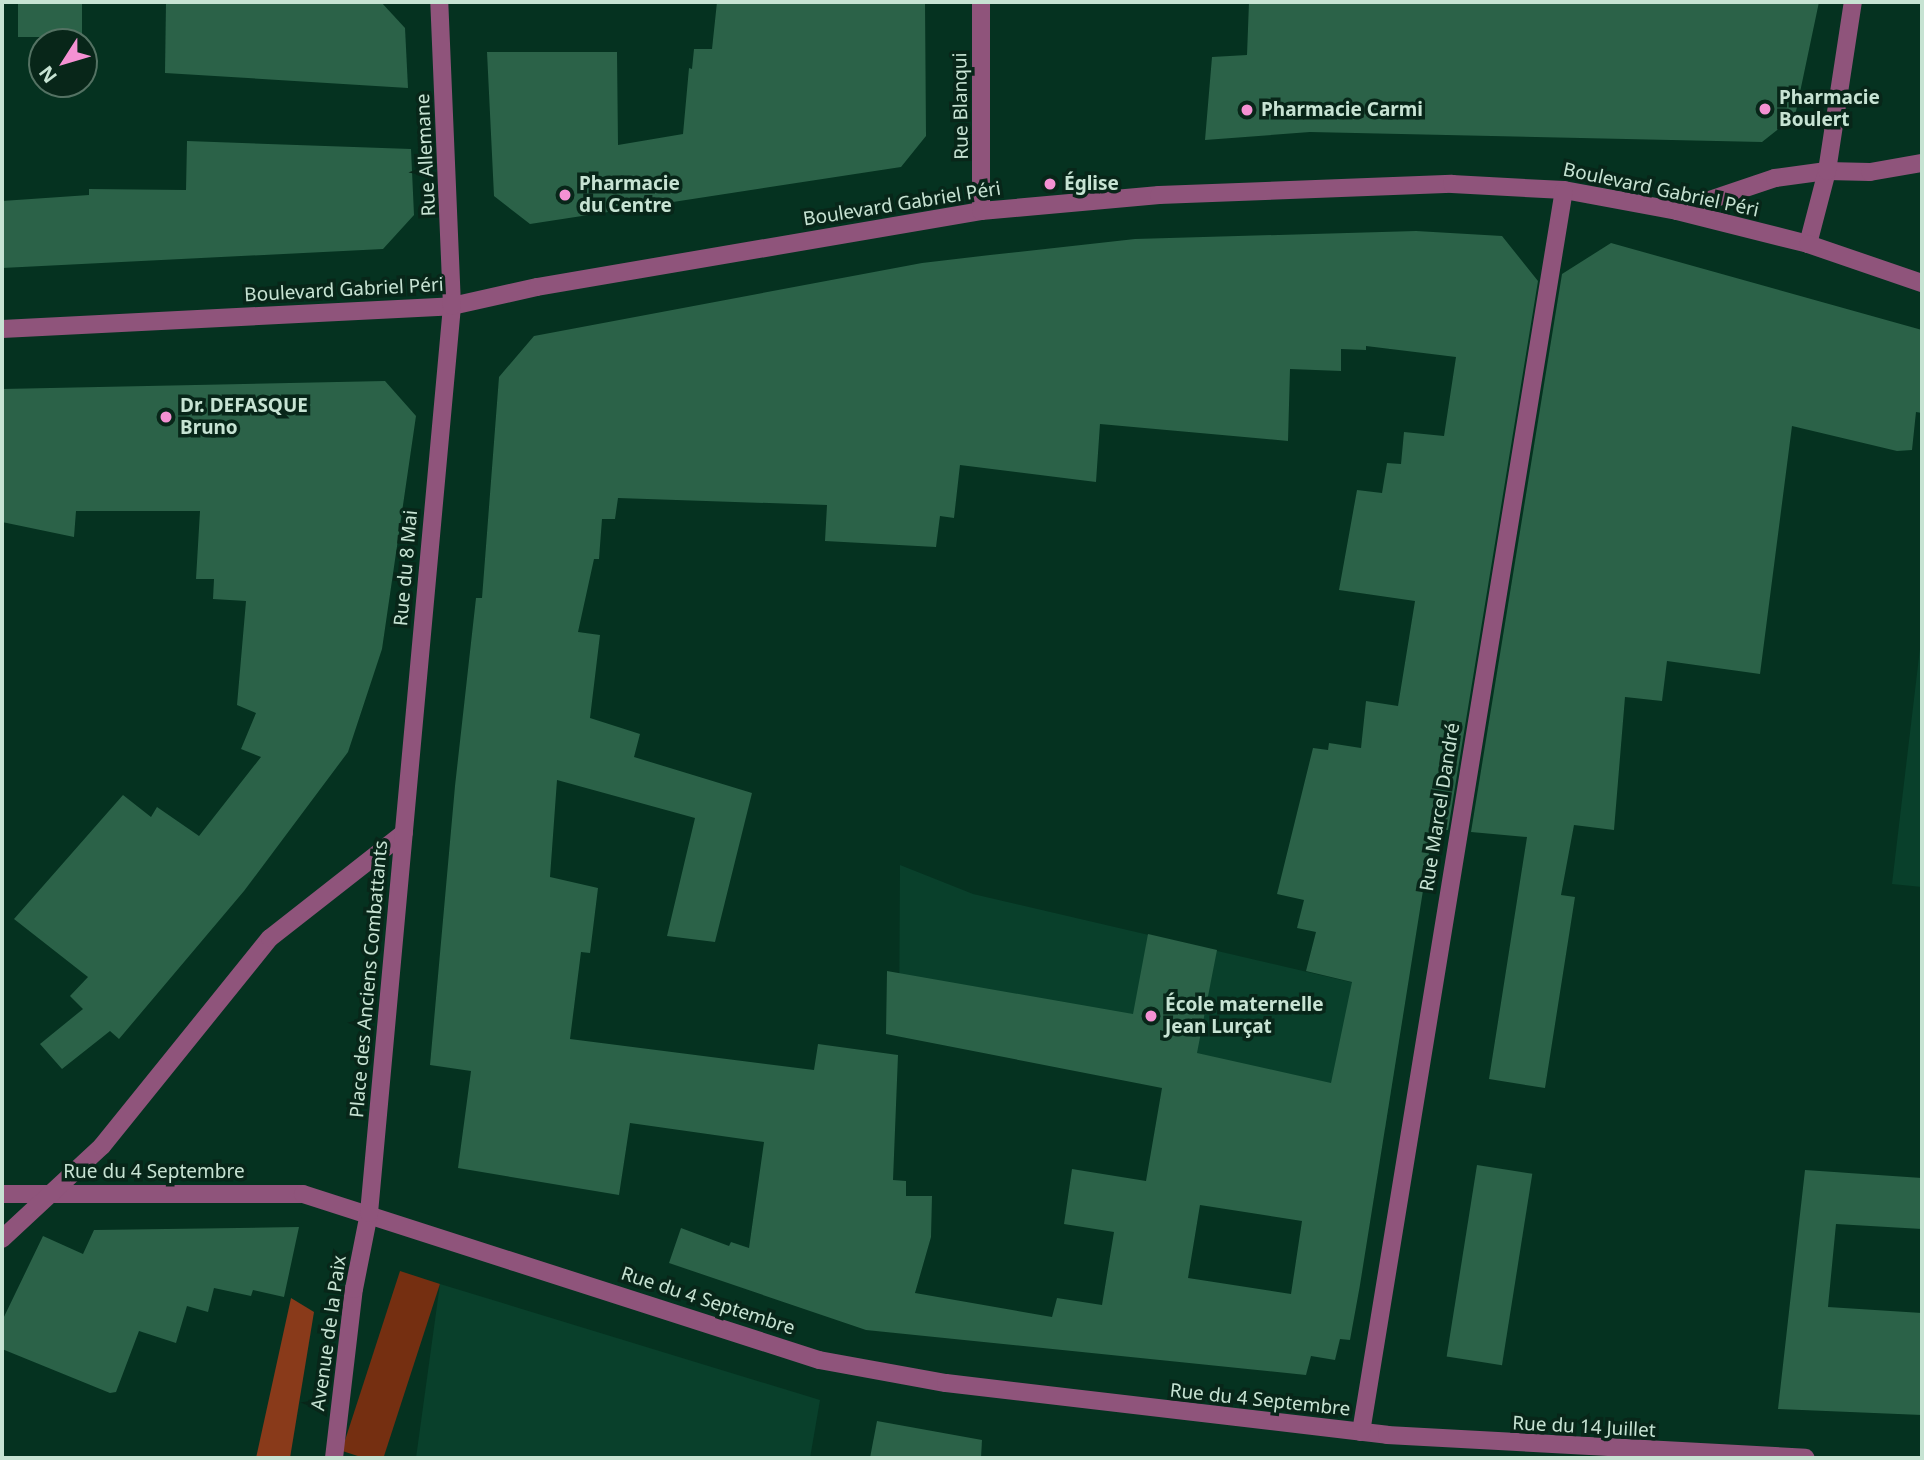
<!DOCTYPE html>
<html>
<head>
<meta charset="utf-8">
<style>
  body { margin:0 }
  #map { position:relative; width:1924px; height:1460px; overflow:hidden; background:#053220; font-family:"Noto Sans",sans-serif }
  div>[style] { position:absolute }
  .built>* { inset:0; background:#09402b }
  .green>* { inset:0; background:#752f11; transform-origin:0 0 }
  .forest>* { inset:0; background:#893a1a }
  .building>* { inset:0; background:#2b6248; transform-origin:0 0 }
  .minor>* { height:18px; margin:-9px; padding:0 9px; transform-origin:9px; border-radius:9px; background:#8f547b }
  .dots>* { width:19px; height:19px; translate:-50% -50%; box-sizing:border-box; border:4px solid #082619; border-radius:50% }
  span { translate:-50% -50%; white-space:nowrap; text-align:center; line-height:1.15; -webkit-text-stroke:7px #082619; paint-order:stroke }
  .poi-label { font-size:19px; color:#c7e3d3; font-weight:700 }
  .left { translate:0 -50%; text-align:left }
  .street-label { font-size:19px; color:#c7e3d3 }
  .frame { position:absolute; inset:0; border:4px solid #c7e3d3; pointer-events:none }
  .north { position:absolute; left:28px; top:28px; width:70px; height:70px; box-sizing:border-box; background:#082619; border:2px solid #547263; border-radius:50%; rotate:233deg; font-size:19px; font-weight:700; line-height:28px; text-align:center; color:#c7e3d3 }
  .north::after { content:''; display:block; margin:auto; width:24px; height:32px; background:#f591d3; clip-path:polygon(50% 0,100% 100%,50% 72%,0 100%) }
</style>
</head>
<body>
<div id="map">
  <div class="built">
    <i style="clip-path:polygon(1922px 632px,1922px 887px,1892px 884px)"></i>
    <i style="clip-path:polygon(900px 865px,973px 894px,1406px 995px,1385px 1129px,899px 1036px)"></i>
    <i style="clip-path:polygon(440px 1284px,820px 1400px,810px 1458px,416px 1458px)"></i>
  </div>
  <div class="green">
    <i style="left:400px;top:1271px;width:42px;height:189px;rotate:18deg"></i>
  </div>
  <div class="forest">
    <i style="clip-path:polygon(291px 1298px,314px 1312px,290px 1458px,256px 1458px)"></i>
  </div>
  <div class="building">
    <i style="left:18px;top:2px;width:64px;height:35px"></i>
    <i style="clip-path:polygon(166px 2px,381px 2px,405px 28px,408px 88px,165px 73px)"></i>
    <i style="clip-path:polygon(717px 2px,925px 2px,926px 136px,901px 167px,530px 224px,494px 196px,487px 52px,617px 52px,618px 145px,683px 134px,689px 68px,692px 69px,694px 49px,712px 49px)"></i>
    <i style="clip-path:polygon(1249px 2px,1819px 2px,1795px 116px,1762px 142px,1310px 132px,1205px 140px,1212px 57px,1247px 55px)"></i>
    <i style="clip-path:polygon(187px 141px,411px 149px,414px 215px,383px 249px,2px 268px,2px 201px,89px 195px,89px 189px,186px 190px)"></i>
    <i style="clip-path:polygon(evenodd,1416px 231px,1502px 236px,1538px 281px,1448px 830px,1433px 828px,1360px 1285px,1350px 1340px,1340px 1339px,1335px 1360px,1311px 1356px,1306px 1375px,866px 1330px,669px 1263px,681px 1228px,729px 1246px,731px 1242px,749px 1248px,764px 1142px,630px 1123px,619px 1195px,458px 1168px,471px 1071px,430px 1065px,455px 786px,476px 598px,482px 598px,499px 377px,534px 336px,922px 263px,990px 255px,1135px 239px,1416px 231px,1366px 346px,1456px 357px,1444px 436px,1404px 432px,1401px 464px,1387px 463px,1382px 493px,1357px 490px,1339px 590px,1415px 601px,1398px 706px,1366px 701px,1361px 748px,1329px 743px,1328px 750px,1313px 748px,1277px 894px,1304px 900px,1297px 928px,1316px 932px,1306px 971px,1352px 982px,1331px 1083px,1197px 1053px,1217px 950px,1148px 934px,1133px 1014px,887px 971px,886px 1034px,1162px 1088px,1146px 1181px,1072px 1169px,1064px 1224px,1114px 1232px,1102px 1305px,1057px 1298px,1052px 1317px,915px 1293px,931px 1237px,932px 1196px,906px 1196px,906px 1181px,893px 1180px,898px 1055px,818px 1044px,814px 1070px,570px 1039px,581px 952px,590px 953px,598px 888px,550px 877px,557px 780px,695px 818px,667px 936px,715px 942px,752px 793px,634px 757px,640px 734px,590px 718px,600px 635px,578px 632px,594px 559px,599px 559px,602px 519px,615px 519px,618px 498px,827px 505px,825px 541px,936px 547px,940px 516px,954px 518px,960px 465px,1096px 482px,1100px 424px,1288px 441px,1290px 369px,1341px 371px,1341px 349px,1366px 350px,1366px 346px,1416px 231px,1200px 1205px,1302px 1221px,1291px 1294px,1188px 1278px,1200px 1205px)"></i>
    <i style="clip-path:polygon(1611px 243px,1922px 330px,1922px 413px,1916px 412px,1912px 450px,1897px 451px,1792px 426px,1760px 674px,1667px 661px,1662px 701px,1625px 697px,1614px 830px,1574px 825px,1561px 895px,1575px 897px,1545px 1088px,1489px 1079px,1527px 837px,1471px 832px,1562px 274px)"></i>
    <i style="clip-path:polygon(385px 381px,416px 416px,382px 649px,348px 752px,244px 891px,119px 1039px,110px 1031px,62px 1069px,40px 1044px,83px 1009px,70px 996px,88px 977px,14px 919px,123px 795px,151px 817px,157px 807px,199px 836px,261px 757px,241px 749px,256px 713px,237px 705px,246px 601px,213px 599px,214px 579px,196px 579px,200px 511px,76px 511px,74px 537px,2px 522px,2px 389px)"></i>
    <i style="left:1477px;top:1165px;width:56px;height:194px;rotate:9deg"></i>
    <i style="clip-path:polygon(1805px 1170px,1922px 1178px,1922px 1229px,1836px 1224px,1828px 1307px,1922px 1313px,1922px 1415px,1778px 1409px)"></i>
    <i style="clip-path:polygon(299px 1227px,284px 1297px,253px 1290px,251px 1296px,214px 1288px,208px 1312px,187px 1306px,176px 1343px,139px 1331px,116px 1392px,110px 1393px,2px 1349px,2px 1321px,43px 1236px,83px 1254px,94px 1230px)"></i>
    <i style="clip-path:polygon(877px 1421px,982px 1440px,981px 1458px,870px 1458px)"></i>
  </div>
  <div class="minor">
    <i style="left:981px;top:211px;width:209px;rotate:-90deg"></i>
    <i style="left:1677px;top:211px;width:103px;rotate:-18.6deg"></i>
    <i style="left:1775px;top:178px;width:52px;rotate:-7.7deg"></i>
    <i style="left:1827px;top:171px;width:43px;rotate:1.3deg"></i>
    <i style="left:1870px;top:172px;width:53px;rotate:-9.8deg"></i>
    <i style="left:1808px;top:244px;width:75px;rotate:-75.4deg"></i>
    <i style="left:1827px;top:171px;width:171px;rotate:-81.3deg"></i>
    <i style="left:2px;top:329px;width:451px;rotate:-2.9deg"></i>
    <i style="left:452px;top:306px;width:87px;rotate:-12.6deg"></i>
    <i style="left:537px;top:287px;width:450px;rotate:-9.7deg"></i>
    <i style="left:981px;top:211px;width:179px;rotate:-5.1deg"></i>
    <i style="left:1159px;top:195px;width:293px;rotate:-2.2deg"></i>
    <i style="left:1452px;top:184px;width:112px;rotate:3.1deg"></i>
    <i style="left:1564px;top:190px;width:115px;rotate:10.5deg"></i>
    <i style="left:1677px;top:211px;width:135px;rotate:14.1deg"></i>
    <i style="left:1808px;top:244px;width:120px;rotate:18.9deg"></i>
    <i style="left:2px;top:1194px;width:301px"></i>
    <i style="left:303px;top:1194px;width:542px;rotate:17.83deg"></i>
    <i style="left:819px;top:1360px;width:129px;rotate:10.3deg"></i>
    <i style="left:946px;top:1383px;width:444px;rotate:6.7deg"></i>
    <i style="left:1387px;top:1435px;width:419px;rotate:3.1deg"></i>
    <i style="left:2px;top:1239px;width:137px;rotate:-42.9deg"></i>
    <i style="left:102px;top:1146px;width:267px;rotate:-51.1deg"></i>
    <i style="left:270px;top:938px;width:170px;rotate:-38.1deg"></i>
    <i style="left:1361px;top:1432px;width:1258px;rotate:-80.72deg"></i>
    <i style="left:334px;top:1458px;width:170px;rotate:-83.3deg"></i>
    <i style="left:354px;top:1289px;width:77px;rotate:-78.8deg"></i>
    <i style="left:369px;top:1213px;width:911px;rotate:-84.77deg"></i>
    <i style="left:452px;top:306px;width:304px;rotate:-92.4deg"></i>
  </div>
  <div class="dots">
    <i style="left:1765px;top:109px;background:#f591d3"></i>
    <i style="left:1247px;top:110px;background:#f591d3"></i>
    <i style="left:1050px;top:184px;background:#f591d3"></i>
    <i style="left:565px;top:195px;background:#f591d3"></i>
    <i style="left:166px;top:417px;background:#f591d3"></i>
    <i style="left:1151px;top:1016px;background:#f591d3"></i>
  </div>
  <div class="poi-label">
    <span class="left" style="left:1779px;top:109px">Pharmacie<br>Boulert</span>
    <span class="left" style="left:1261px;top:110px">Pharmacie Carmi</span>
    <span class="left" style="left:579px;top:195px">Pharmacie<br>du Centre</span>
    <span class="left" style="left:1064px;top:184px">Église</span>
    <span class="left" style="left:180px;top:417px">Dr. DEFASQUE<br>Bruno</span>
    <span class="left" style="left:1165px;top:1016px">École maternelle<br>Jean Lurçat</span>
  </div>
  <div class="street-label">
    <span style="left:961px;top:106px;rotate:-91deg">Rue Blanqui</span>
    <span style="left:426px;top:155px;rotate:-93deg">Rue Allemane</span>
    <span style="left:1661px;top:190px;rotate:12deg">Boulevard Gabriel Péri</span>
    <span style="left:902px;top:204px;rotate:-9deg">Boulevard Gabriel Péri</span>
    <span style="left:344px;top:290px;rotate:-3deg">Boulevard Gabriel Péri</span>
    <span style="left:406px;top:568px;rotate:-85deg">Rue du 8 Mai</span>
    <span style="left:1440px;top:807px;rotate:-81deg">Rue Marcel Dandré</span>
    <span style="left:369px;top:979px;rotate:-85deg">Place des Anciens Combattants</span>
    <span style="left:154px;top:1172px">Rue du 4 Septembre</span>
    <span style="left:708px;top:1301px;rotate:18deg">Rue du 4 Septembre</span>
    <span style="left:329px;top:1333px;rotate:-82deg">Avenue de la Paix</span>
    <span style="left:1260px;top:1400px;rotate:6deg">Rue du 4 Septembre</span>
    <span style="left:1584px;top:1427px;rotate:3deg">Rue du 14 Juillet</span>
  </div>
  <div class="frame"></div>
  <div class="north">N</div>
</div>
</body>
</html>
